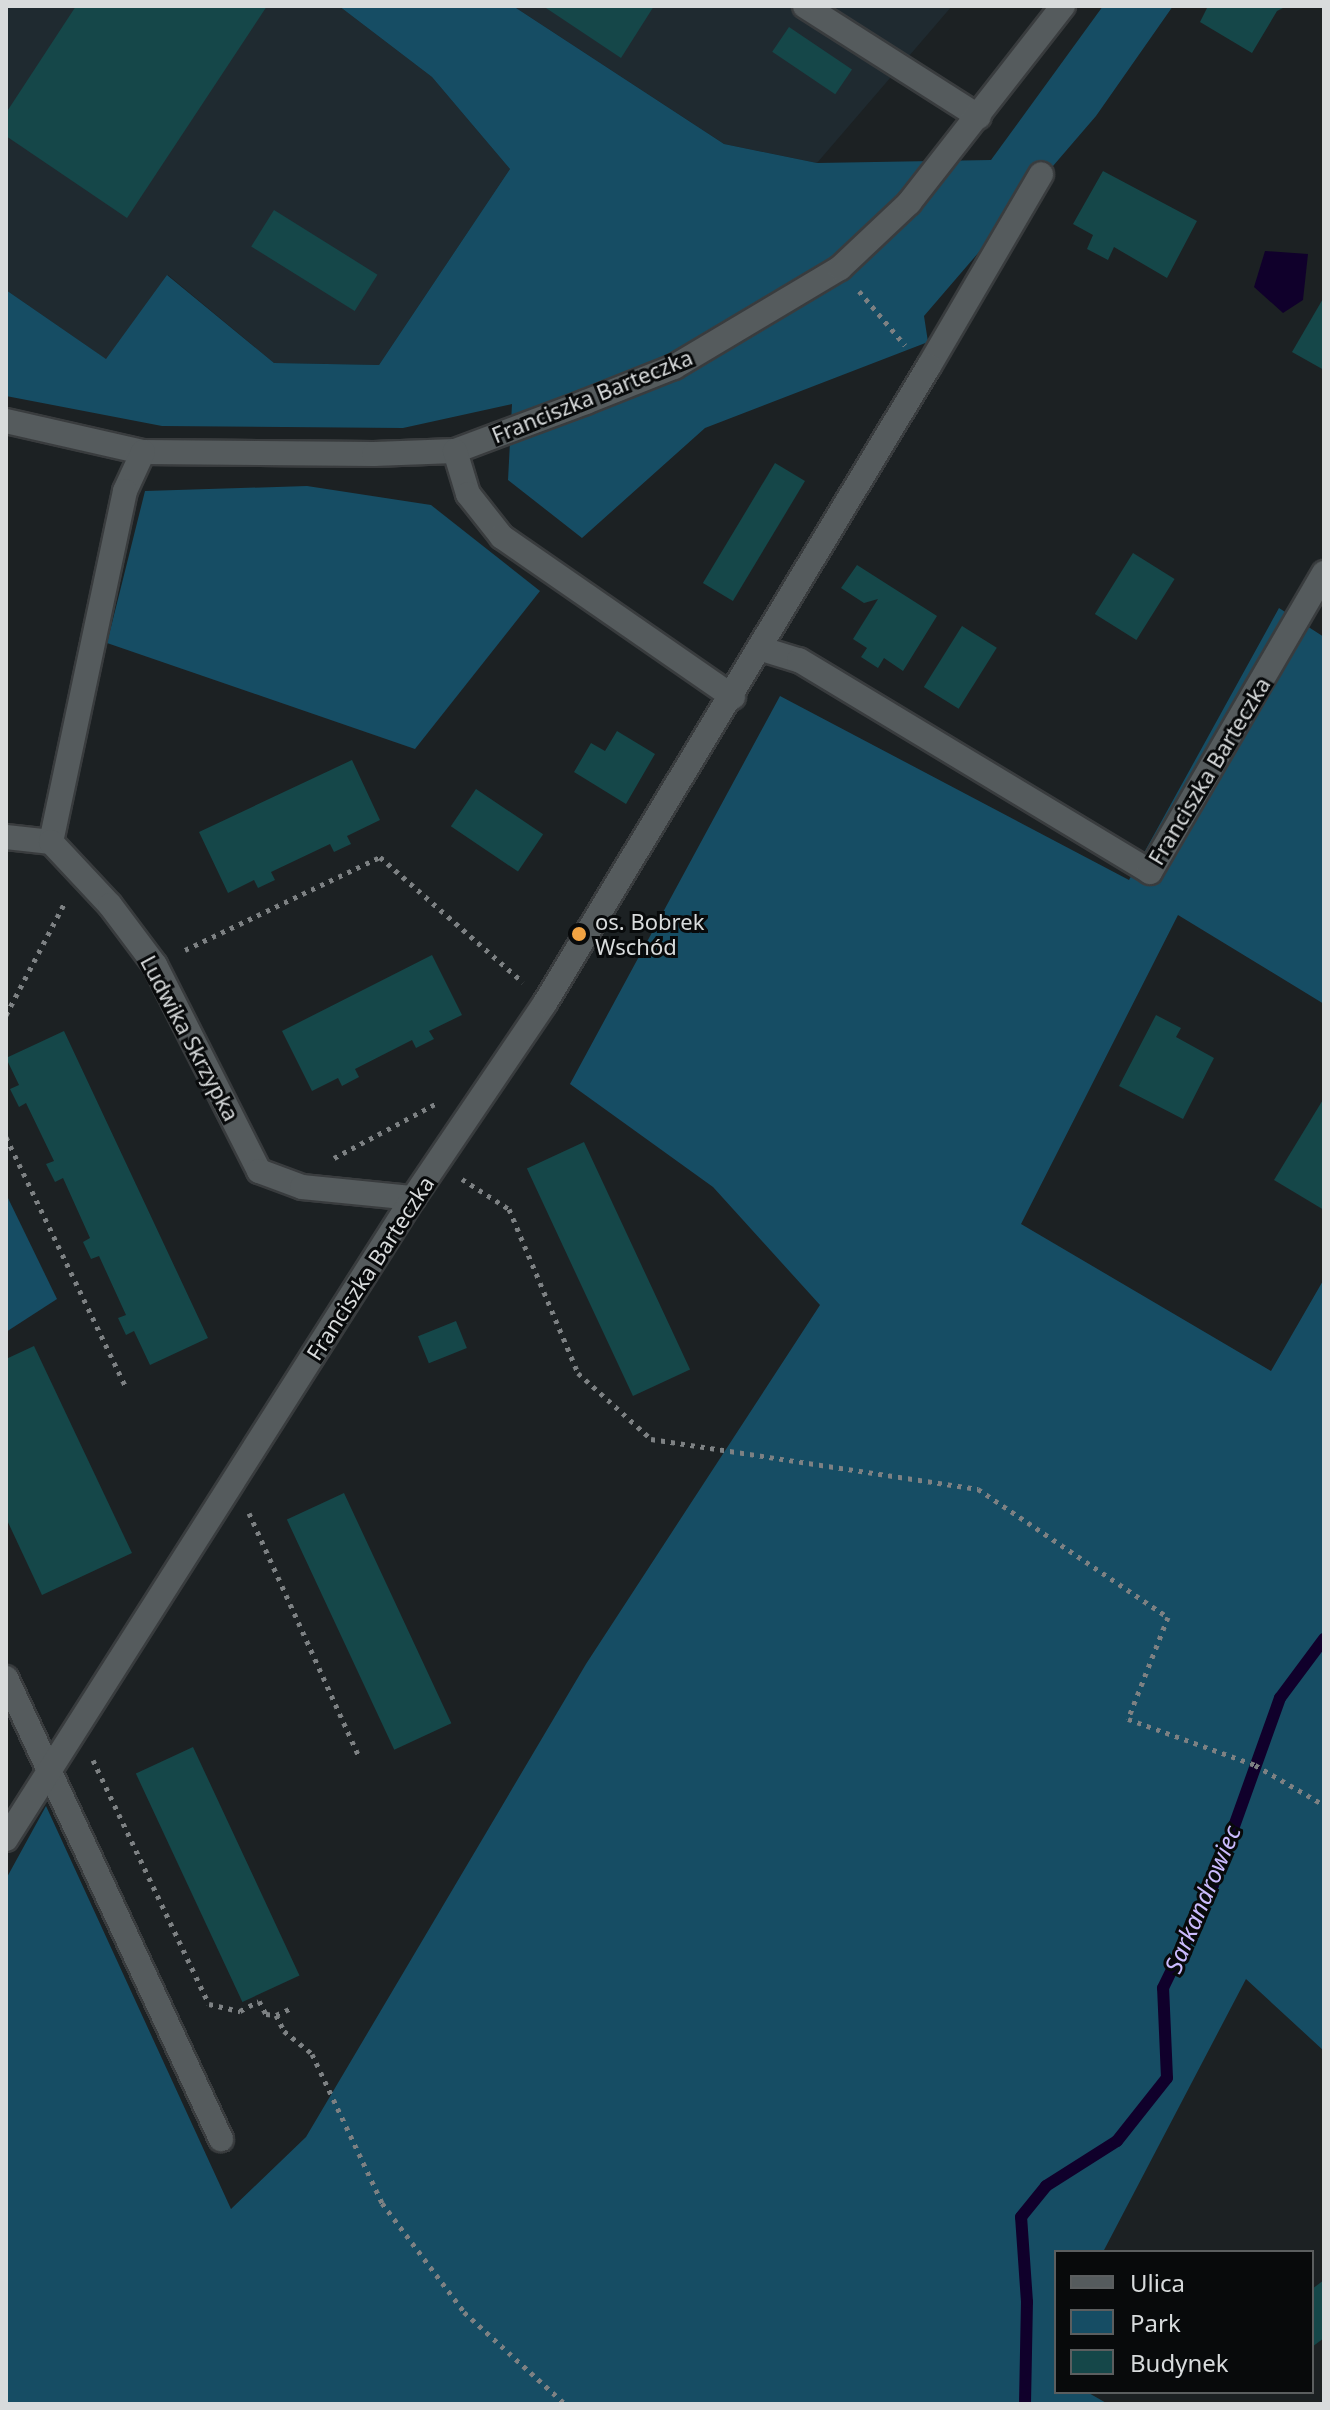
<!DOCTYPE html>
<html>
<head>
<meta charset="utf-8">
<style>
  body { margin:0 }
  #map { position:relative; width:1330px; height:2410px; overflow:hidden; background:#1c2123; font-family:"Noto Sans",sans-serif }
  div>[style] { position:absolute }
  .built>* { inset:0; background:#1f2a30 }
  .green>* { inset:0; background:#164d64 }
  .water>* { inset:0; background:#10002b }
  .stream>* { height:12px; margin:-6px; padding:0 6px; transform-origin:6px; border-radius:6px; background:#10002b }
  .building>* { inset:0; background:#154749; transform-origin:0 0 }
  .path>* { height:5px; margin-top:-2.5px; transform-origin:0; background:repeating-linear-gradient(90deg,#7d8183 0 4px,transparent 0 10px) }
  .roads { filter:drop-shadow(2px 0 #393c3e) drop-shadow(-2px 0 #393c3e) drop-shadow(0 2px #393c3e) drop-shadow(0 -2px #393c3e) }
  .service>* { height:24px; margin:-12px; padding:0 12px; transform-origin:12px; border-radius:12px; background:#555b5d }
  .minor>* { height:24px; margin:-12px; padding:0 12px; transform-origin:12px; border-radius:12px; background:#555b5d }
  .dots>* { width:22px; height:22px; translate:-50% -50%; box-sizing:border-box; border:4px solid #080a0b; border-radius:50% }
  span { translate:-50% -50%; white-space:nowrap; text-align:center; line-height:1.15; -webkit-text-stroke:6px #080a0b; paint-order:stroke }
  .street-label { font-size:22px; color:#d8dbdc }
  .poi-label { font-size:22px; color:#d8dbdc }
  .left { translate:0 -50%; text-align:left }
  .water-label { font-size:24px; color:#cbbbfe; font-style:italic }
  .frame { position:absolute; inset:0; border:8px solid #d8dbdc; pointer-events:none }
  .legend { position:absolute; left:1054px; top:2250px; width:260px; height:144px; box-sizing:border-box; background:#080a0b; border:2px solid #5b5e5f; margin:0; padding:10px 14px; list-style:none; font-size:24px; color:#d8dbdc }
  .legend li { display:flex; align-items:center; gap:16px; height:40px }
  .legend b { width:40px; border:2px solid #5b5e5f }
</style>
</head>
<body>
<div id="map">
  <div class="built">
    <i style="clip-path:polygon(6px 6px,339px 6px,432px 77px,510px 169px,379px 365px,274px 363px,168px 275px,107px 360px,6px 290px)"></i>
    <i style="clip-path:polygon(513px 6px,952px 6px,817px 163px,724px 144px)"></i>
  </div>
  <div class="green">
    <i style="clip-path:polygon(339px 6px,513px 6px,724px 144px,817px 163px,991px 160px,1103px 6px,1173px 6px,1096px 116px,924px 316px,928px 342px,705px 428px,582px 538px,508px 480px,512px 404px,403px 428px,162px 426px,6px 396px,6px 290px,106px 359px,167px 275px,274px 363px,379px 365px,510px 169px,432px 77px)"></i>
    <i style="clip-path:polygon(307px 486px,431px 505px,540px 591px,415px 749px,107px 643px,145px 491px)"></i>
    <i style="clip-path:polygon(1279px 608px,1324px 637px,1324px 1004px,1178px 915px,1021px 1224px,1271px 1371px,1324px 1279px,1324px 2051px,1246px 1979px,1103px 2252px,1056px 2252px,1056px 2392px,1087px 2392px,1108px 2404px,6px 2404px,6px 1879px,46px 1806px,231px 2209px,306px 2137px,586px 1664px,820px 1305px,713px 1187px,570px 1084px,780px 696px,1129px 880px)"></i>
    <i style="clip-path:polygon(6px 1194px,57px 1299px,6px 1332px)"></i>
  </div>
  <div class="water">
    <i style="clip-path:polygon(1265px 251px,1308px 254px,1303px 300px,1283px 313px,1254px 287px)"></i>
  </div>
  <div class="stream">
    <i style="left:1025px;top:2404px;width:102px;rotate:-88.9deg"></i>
    <i style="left:1027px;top:2302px;width:85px;rotate:-94deg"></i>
    <i style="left:1021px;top:2217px;width:40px;rotate:-51deg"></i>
    <i style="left:1046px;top:2186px;width:84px;rotate:-32.4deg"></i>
    <i style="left:1117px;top:2141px;width:80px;rotate:-51.6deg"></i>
    <i style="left:1167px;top:2078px;width:90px;rotate:-92.5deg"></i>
    <i style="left:1163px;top:1988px;width:114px;rotate:-64.1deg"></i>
    <i style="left:1213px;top:1885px;width:199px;rotate:-70.3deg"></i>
    <i style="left:1280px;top:1698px;width:74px;rotate:-53.3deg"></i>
  </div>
  <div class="building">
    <i style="clip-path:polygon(76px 6px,267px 6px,127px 218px,6px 136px,6px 113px)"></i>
    <i style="clip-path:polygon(543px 6px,654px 6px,621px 58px)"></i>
    <i style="clip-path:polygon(1208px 6px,1287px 6px,1277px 11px,1252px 53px,1200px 22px)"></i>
    <i style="left:789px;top:27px;width:76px;height:30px;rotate:34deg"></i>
    <i style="clip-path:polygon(1103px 171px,1197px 221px,1167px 278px,1114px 247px,1108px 260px,1087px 249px,1093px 235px,1073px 224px)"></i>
    <i style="left:274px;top:210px;width:122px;height:43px;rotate:32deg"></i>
    <i style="clip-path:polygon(1324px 297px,1324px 370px,1292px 352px)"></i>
    <i style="left:775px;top:463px;width:35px;height:140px;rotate:31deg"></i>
    <i style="left:1133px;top:553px;width:49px;height:72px;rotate:32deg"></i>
    <i style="clip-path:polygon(857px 565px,937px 616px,903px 671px,884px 658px,878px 668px,861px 657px,867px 648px,853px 639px,878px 599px,864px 603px,841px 588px)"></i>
    <i style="left:962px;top:626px;width:41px;height:72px;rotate:32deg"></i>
    <i style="clip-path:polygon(617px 731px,655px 754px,626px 804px,574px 772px,591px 743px,605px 751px)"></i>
    <i style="clip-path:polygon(352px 760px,380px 820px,347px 836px,351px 844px,334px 852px,330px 844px,271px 872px,275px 880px,258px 888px,254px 880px,228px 893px,199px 832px)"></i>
    <i style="left:476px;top:789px;width:81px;height:45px;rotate:34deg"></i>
    <i style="clip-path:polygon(432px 955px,462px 1015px,429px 1031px,434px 1039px,416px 1048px,412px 1040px,355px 1069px,359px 1077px,342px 1086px,338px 1078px,312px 1091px,282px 1031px)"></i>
    <i style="clip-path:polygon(1156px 1015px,1181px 1028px,1176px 1037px,1214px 1058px,1183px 1119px,1119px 1086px)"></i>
    <i style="clip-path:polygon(64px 1031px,208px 1338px,150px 1365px,134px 1331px,126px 1335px,118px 1318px,126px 1315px,99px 1256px,91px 1259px,83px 1242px,90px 1238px,63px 1178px,55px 1182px,46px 1164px,54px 1161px,26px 1103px,19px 1107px,10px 1089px,19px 1085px,6px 1058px)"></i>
    <i style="clip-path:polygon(1324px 1098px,1324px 1210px,1274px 1180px)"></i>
    <i style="left:584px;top:1142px;width:251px;height:63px;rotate:65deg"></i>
    <i style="left:456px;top:1321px;width:29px;height:41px;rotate:68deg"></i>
    <i style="clip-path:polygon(34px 1346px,132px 1553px,42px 1595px,6px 1518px,6px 1359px)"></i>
    <i style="left:344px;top:1493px;width:254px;height:63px;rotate:65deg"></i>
    <i style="left:193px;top:1747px;width:252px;height:63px;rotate:65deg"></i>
    <i style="clip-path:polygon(1324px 2280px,1324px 2338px,1312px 2347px,1312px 2289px)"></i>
  </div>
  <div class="path">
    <i style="left:859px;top:291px;width:71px;rotate:49.6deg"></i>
    <i style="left:185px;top:950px;width:216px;rotate:-25.5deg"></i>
    <i style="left:380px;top:857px;width:190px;rotate:41.2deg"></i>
    <i style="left:6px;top:1015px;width:125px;rotate:-62.4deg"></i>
    <i style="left:6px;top:1137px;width:275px;rotate:64.4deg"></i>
    <i style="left:334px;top:1158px;width:115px;rotate:-28.1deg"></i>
    <i style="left:462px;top:1179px;width:56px;rotate:32.6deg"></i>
    <i style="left:509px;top:1209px;width:178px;rotate:67.2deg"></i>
    <i style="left:578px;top:1373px;width:98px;rotate:42.1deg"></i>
    <i style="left:651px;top:1439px;width:331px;rotate:8.7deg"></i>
    <i style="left:978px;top:1489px;width:229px;rotate:34deg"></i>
    <i style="left:1168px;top:1617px;width:110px;rotate:111.4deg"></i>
    <i style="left:1128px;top:1719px;width:135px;rotate:19.9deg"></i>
    <i style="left:1255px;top:1765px;width:80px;rotate:30.1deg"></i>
    <i style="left:249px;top:1513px;width:265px;rotate:65.7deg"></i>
    <i style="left:93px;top:1760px;width:270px;rotate:64.6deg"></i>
    <i style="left:209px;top:2004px;width:32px;rotate:13deg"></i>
    <i style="left:240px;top:2011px;width:21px;rotate:-28deg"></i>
    <i style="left:259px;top:2001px;width:15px;rotate:62deg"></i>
    <i style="left:266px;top:2014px;width:10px;rotate:6deg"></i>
    <i style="left:276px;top:2015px;width:17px;rotate:-24deg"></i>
    <i style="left:276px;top:2015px;width:18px;rotate:63deg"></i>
    <i style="left:284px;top:2031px;width:36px;rotate:39deg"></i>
    <i style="left:312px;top:2054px;width:165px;rotate:64.8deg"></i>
    <i style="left:382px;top:2203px;width:136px;rotate:53deg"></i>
    <i style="left:464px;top:2312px;width:137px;rotate:42.3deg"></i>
    <i style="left:1281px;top:2404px;width:15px"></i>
  </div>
  <div class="roads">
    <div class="service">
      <i style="left:805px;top:6px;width:206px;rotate:32.5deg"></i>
      <i style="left:929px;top:366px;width:222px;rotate:-59.7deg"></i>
      <i style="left:762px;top:649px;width:39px;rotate:17deg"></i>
      <i style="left:799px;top:660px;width:410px;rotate:31.1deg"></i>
      <i style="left:1150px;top:872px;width:346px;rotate:-59.8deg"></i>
      <i style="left:6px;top:837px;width:45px;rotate:6.3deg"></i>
      <i style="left:6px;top:1678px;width:509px;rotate:65deg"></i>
    </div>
    <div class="minor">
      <i style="left:6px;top:421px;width:140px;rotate:12.8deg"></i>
      <i style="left:143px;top:452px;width:231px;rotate:0.5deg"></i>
      <i style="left:374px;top:454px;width:81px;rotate:-2.1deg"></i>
      <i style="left:455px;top:451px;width:140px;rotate:-20.5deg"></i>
      <i style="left:586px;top:402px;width:95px;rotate:-21.7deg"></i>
      <i style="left:674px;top:367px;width:193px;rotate:-30.8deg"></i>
      <i style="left:840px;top:268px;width:95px;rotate:-43.3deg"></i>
      <i style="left:909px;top:203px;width:250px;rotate:-52deg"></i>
      <i style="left:455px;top:451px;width:45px;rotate:73.2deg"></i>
      <i style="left:468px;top:494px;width:55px;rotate:51.7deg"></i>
      <i style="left:502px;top:537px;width:281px;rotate:34.7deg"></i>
      <i style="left:143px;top:452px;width:43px;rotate:114.8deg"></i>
      <i style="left:125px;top:491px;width:359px;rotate:101.9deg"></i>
      <i style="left:51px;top:842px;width:86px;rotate:46.9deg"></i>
      <i style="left:110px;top:905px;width:75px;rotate:53.1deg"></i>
      <i style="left:155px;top:965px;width:231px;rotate:63.2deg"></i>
      <i style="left:259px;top:1171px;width:46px;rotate:20.4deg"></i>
      <i style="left:302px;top:1187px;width:112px;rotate:5.7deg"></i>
      <i style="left:6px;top:1839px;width:759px;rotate:-57.59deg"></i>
      <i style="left:413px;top:1198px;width:235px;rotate:-55.9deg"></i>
      <i style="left:545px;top:1003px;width:744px;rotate:-58.92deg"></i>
    </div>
  </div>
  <div class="dots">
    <i style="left:579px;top:934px;background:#f3a443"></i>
  </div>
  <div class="street-label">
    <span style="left:592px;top:396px;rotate:-22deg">Franciszka Barteczka</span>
    <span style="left:1209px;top:771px;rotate:-59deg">Franciszka Barteczka</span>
    <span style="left:190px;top:1038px;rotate:62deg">Ludwika Skrzypka</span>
    <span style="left:370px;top:1268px;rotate:-57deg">Franciszka Barteczka</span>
  </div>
  <div class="poi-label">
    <span class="left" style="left:595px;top:934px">os. Bobrek<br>Wschód</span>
  </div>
  <div class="water-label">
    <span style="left:1202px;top:1899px;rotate:-67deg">Sarkandrowiec</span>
  </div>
  <div class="frame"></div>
  <ul class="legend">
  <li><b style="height:10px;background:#555b5d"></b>Ulica</li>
  <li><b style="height:22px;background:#164d64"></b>Park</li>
  <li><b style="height:22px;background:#154749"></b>Budynek</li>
  </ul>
</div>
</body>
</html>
